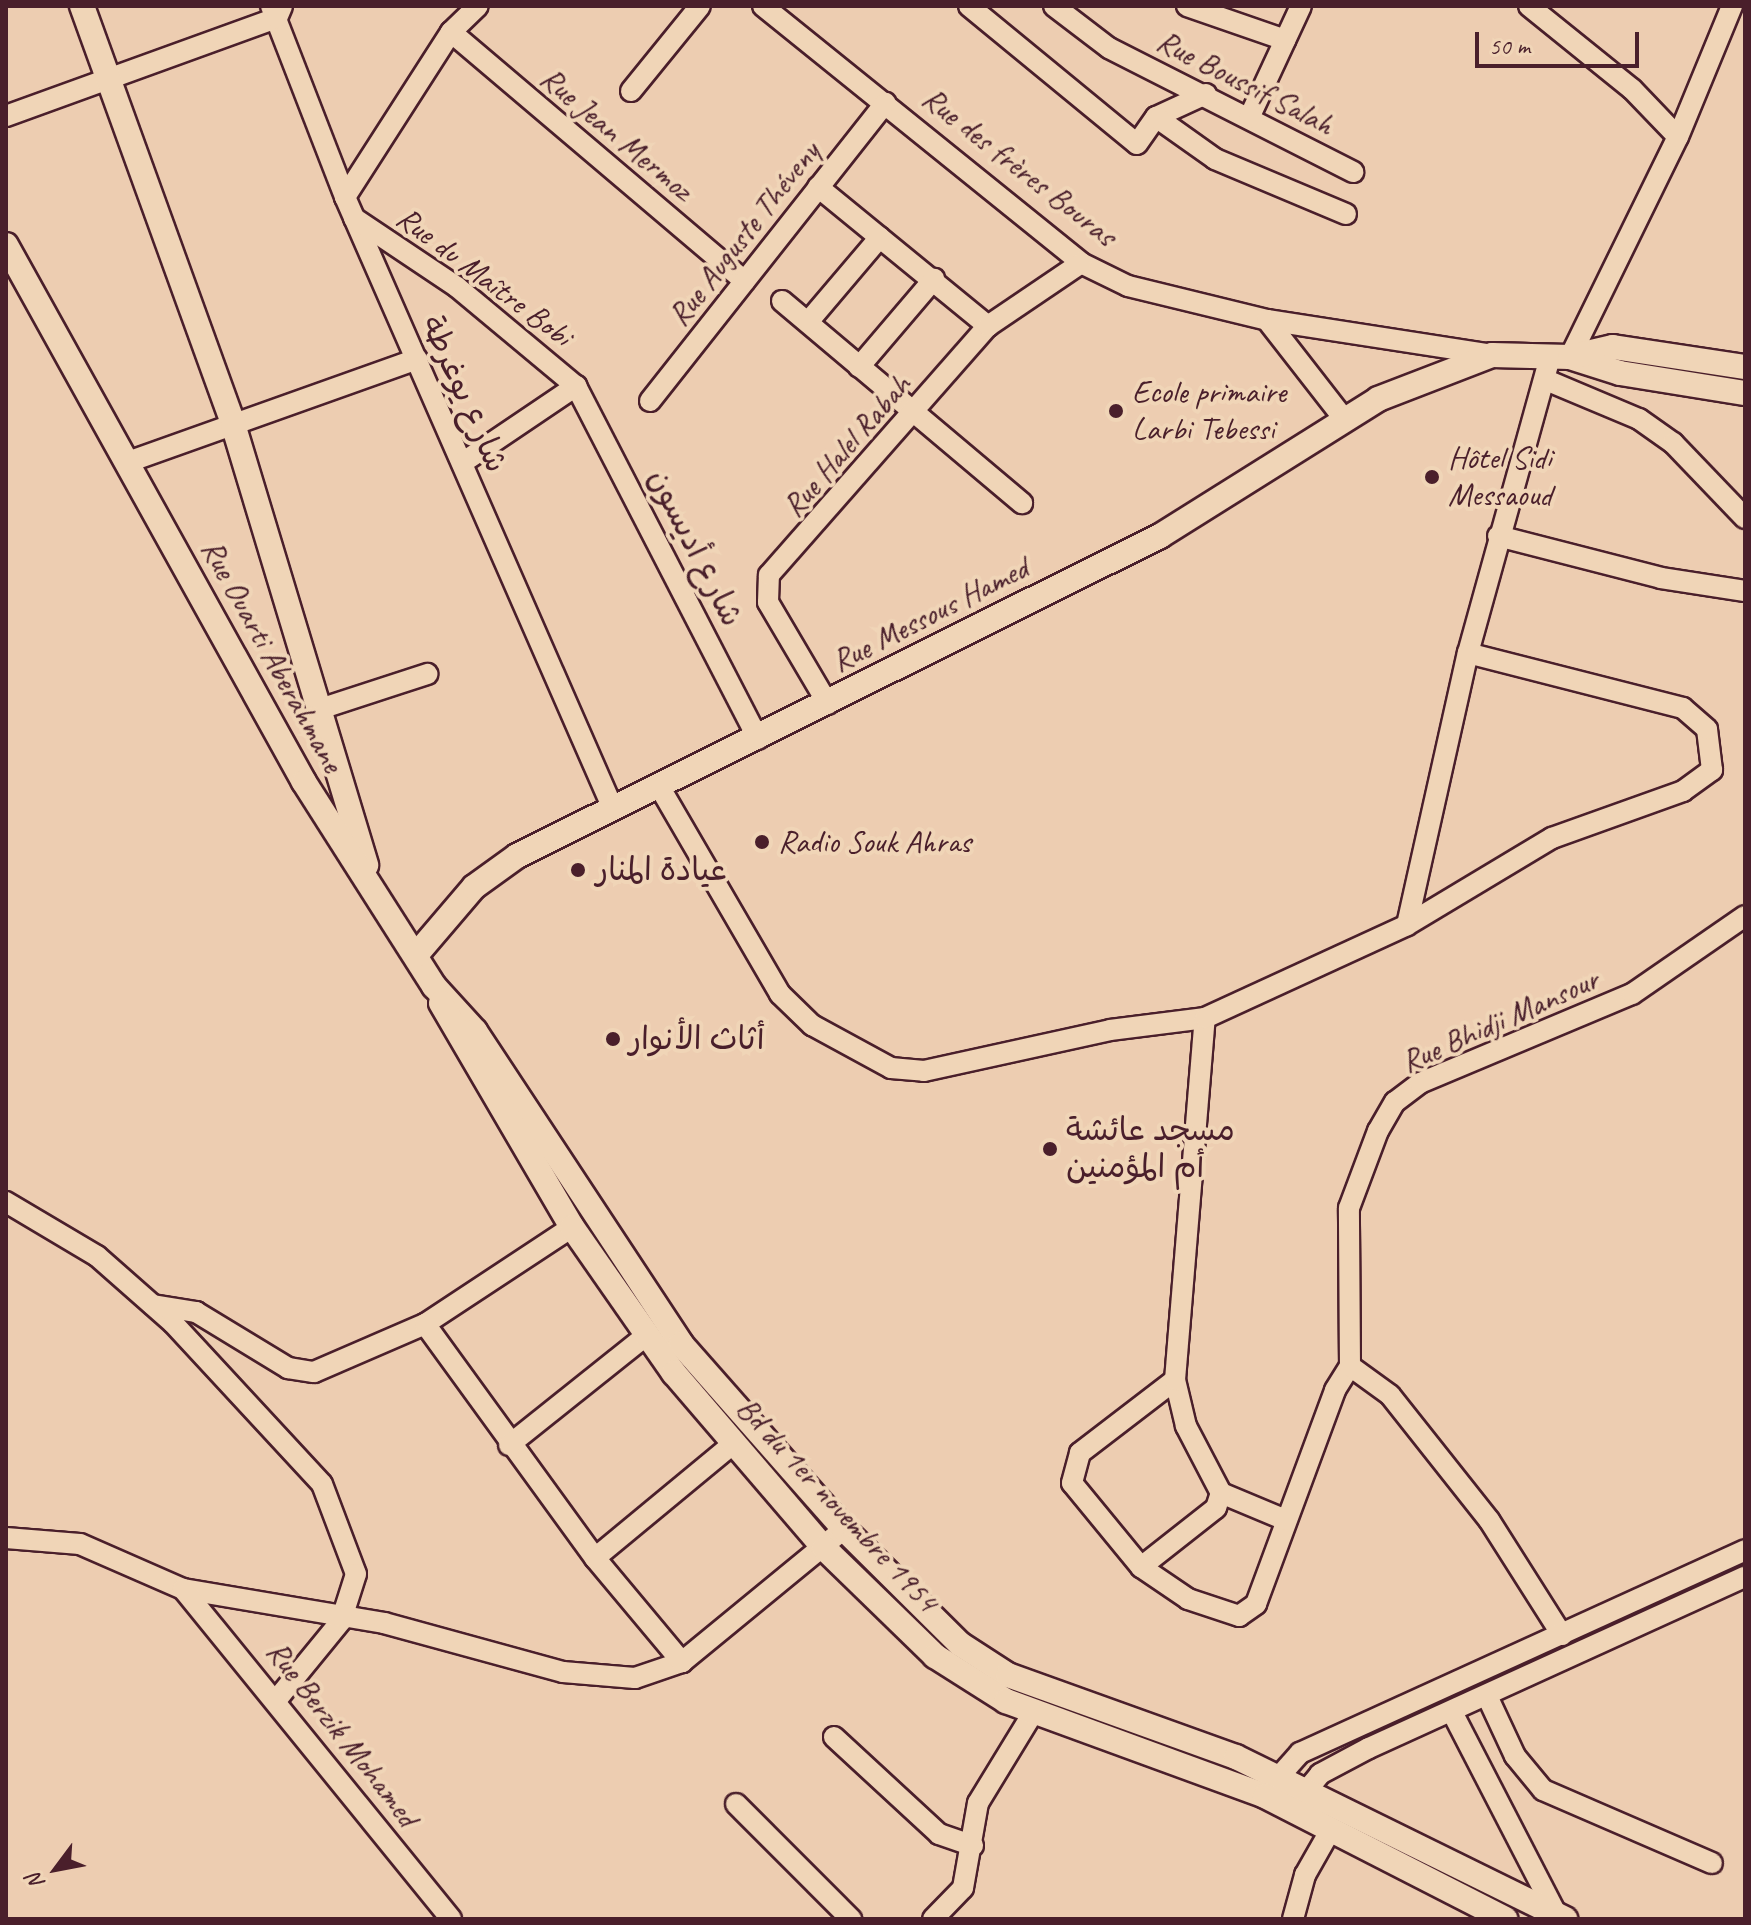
<!DOCTYPE html>
<html>
<head>
<meta charset="utf-8">
<style>
  body { margin:0 }
  #map { position:relative; width:1751px; height:1925px; overflow:hidden; background:#edcdb1; font-family:Caveat,"Playpen Sans Arabic",sans-serif }
  div>[style] { position:absolute }
  .roads { filter:drop-shadow(2px 0 #4a1f2b) drop-shadow(-2px 0 #4a1f2b) drop-shadow(0 2px #4a1f2b) drop-shadow(0 -2px #4a1f2b) }
  .minor>* { height:20px; margin:-10px; padding:0 10px; transform-origin:10px; border-radius:10px; background:#f0d5b7 }
  .tertiary>* { height:24px; margin:-12px; padding:0 12px; transform-origin:12px; border-radius:12px; background:#f0d5b7 }
  .dots>* { width:22px; height:22px; translate:-50% -50%; box-sizing:border-box; border:4px solid #f0d5b7; border-radius:50% }
  span { translate:-50% -50%; white-space:nowrap; text-align:center; line-height:1.15; -webkit-text-stroke:8px #f0d5b7; paint-order:stroke }
  .street-label { font-size:32px; color:#4a1f2b }
  .poi-label { font-size:32px; color:#4a1f2b }
  .left { translate:0 -50%; text-align:left }
  .frame { position:absolute; inset:0; border:8px solid #4a1f2b; pointer-events:none }
  .north { position:absolute; left:16px; top:1829px; width:80px; height:80px; -webkit-text-stroke:6px #f0d5b7; paint-order:stroke; rotate:238deg; font-size:22px; font-weight:700; line-height:32px; text-align:center; color:#4a1f2b }
  .north::after { content:''; display:block; margin:auto; width:28px; height:36px; background:#4a1f2b; clip-path:polygon(50% 0,100% 100%,50% 72%,0 100%) }
  .scale { position:absolute; left:1475px; top:32px; width:164px; height:36px; box-sizing:border-box; border:4px solid #4a1f2b; border-top:0; padding-left:10px; font-size:24px; line-height:28px; white-space:nowrap; color:#4a1f2b; -webkit-text-stroke:6px #f0d5b7; paint-order:stroke }
</style>
</head>
<body>
<div id="map">
  <div class="roads">
    <div class="minor">
      <i style="left:271px;top:6px;width:205px;rotate:68.8deg"></i>
      <i style="left:345px;top:197px;width:663px;rotate:66.34deg"></i>
      <i style="left:763px;top:6px;width:409px;rotate:38.9deg"></i>
      <i style="left:1081px;top:263px;width:52px;rotate:26.1deg"></i>
      <i style="left:1128px;top:286px;width:143px;rotate:13.7deg"></i>
      <i style="left:1267px;top:320px;width:228px;rotate:8.8deg"></i>
      <i style="left:969px;top:6px;width:217px;rotate:39.4deg"></i>
      <i style="left:1137px;top:144px;width:33px;rotate:-55deg"></i>
      <i style="left:1156px;top:117px;width:55px;rotate:-24.7deg"></i>
      <i style="left:1054px;top:6px;width:69px;rotate:37.4deg"></i>
      <i style="left:1109px;top:48px;width:274px;rotate:26.9deg"></i>
      <i style="left:1187px;top:6px;width:104px;rotate:19.1deg"></i>
      <i style="left:1529px;top:6px;width:132px;rotate:38.9deg"></i>
      <i style="left:1632px;top:89px;width:66px;rotate:46.2deg"></i>
      <i style="left:451px;top:32px;width:385px;rotate:40.3deg"></i>
      <i style="left:631px;top:91px;width:109px;rotate:-50.9deg"></i>
      <i style="left:6px;top:116px;width:288px;rotate:-19.9deg"></i>
      <i style="left:277px;top:18px;width:13px;rotate:-67deg"></i>
      <i style="left:1156px;top:117px;width:72px;rotate:35.4deg"></i>
      <i style="left:1215px;top:159px;width:142px;rotate:22.8deg"></i>
      <i style="left:1249px;top:118px;width:123px;rotate:-65.1deg"></i>
      <i style="left:818px;top:187px;width:220px;rotate:39.3deg"></i>
      <i style="left:345px;top:197px;width:196px;rotate:-57.3deg"></i>
      <i style="left:451px;top:32px;width:37px;rotate:-44deg"></i>
      <i style="left:354px;top:218px;width:124px;rotate:33.8deg"></i>
      <i style="left:457px;top:287px;width:155px;rotate:39.8deg"></i>
      <i style="left:576px;top:386px;width:397px;rotate:62.7deg"></i>
      <i style="left:782px;top:301px;width:314px;rotate:40.1deg"></i>
      <i style="left:1267px;top:320px;width:120px;rotate:52.1deg"></i>
      <i style="left:808px;top:322px;width:111px;rotate:-49.7deg"></i>
      <i style="left:1570px;top:357px;width:245px;rotate:-63.9deg"></i>
      <i style="left:1678px;top:137px;width:142px;rotate:-67.6deg"></i>
      <i style="left:859px;top:367px;width:116px;rotate:-49.6deg"></i>
      <i style="left:1546px;top:380px;width:101px;rotate:22.8deg"></i>
      <i style="left:1639px;top:419px;width:42px;rotate:35.2deg"></i>
      <i style="left:1673px;top:443px;width:104px;rotate:46.2deg"></i>
      <i style="left:650px;top:401px;width:380px;rotate:-51.7deg"></i>
      <i style="left:128px;top:462px;width:307px;rotate:-19.6deg"></i>
      <i style="left:462px;top:463px;width:138px;rotate:-34deg"></i>
      <i style="left:1498px;top:536px;width:168px;rotate:14.4deg"></i>
      <i style="left:1661px;top:578px;width:85px;rotate:8.8deg"></i>
      <i style="left:828px;top:704px;width:118px;rotate:-120.5deg"></i>
      <i style="left:768px;top:602px;width:27px;rotate:-88deg"></i>
      <i style="left:769px;top:575px;width:332px;rotate:-48.7deg"></i>
      <i style="left:988px;top:326px;width:112px;rotate:-34.1deg"></i>
      <i style="left:320px;top:709px;width:113px;rotate:-18.1deg"></i>
      <i style="left:659px;top:786px;width:241px;rotate:59.8deg"></i>
      <i style="left:780px;top:994px;width:45px;rotate:44.1deg"></i>
      <i style="left:812px;top:1025px;width:90px;rotate:28.6deg"></i>
      <i style="left:891px;top:1068px;width:33px;rotate:5deg"></i>
      <i style="left:924px;top:1071px;width:190px;rotate:-12.4deg"></i>
      <i style="left:1110px;top:1030px;width:96px;rotate:-7.2deg"></i>
      <i style="left:1407px;top:925px;width:279px;rotate:-77.4deg"></i>
      <i style="left:1468px;top:653px;width:307px;rotate:-74.5deg"></i>
      <i style="left:6px;top:1202px;width:106px;rotate:30.7deg"></i>
      <i style="left:97px;top:1256px;width:101px;rotate:41.4deg"></i>
      <i style="left:173px;top:1323px;width:219px;rotate:47.2deg"></i>
      <i style="left:322px;top:1484px;width:96px;rotate:69.3deg"></i>
      <i style="left:356px;top:1574px;width:49px;rotate:107.7deg"></i>
      <i style="left:341px;top:1621px;width:99px;rotate:129.3deg"></i>
      <i style="left:153px;top:1305px;width:44px;rotate:9.2deg"></i>
      <i style="left:196px;top:1312px;width:108px;rotate:31.3deg"></i>
      <i style="left:288px;top:1368px;width:26px;rotate:9deg"></i>
      <i style="left:314px;top:1372px;width:121px;rotate:-23.4deg"></i>
      <i style="left:425px;top:1324px;width:176px;rotate:-33.4deg"></i>
      <i style="left:425px;top:1324px;width:289px;rotate:54deg"></i>
      <i style="left:595px;top:1558px;width:180px;rotate:-39.6deg"></i>
      <i style="left:1175px;top:1380px;width:120px;rotate:142.5deg"></i>
      <i style="left:1080px;top:1453px;width:31px;rotate:105deg"></i>
      <i style="left:1072px;top:1483px;width:109px;rotate:50.6deg"></i>
      <i style="left:1141px;top:1567px;width:57px;rotate:34.2deg"></i>
      <i style="left:1188px;top:1599px;width:54px;rotate:18.4deg"></i>
      <i style="left:1239px;top:1616px;width:21px;rotate:-35deg"></i>
      <i style="left:1256px;top:1604px;width:228px;rotate:-69.7deg"></i>
      <i style="left:1335px;top:1390px;width:28px;rotate:-58deg"></i>
      <i style="left:509px;top:1445px;width:176px;rotate:-38.6deg"></i>
      <i style="left:1221px;top:1493px;width:70px;rotate:22.6deg"></i>
      <i style="left:6px;top:1538px;width:74px;rotate:4.6deg"></i>
      <i style="left:80px;top:1544px;width:112px;rotate:23.6deg"></i>
      <i style="left:183px;top:1589px;width:204px;rotate:9.6deg"></i>
      <i style="left:384px;top:1623px;width:186px;rotate:15.3deg"></i>
      <i style="left:563px;top:1672px;width:72px;rotate:4.8deg"></i>
      <i style="left:635px;top:1678px;width:50px;rotate:-18.8deg"></i>
      <i style="left:682px;top:1662px;width:210px;rotate:-39.4deg"></i>
      <i style="left:595px;top:1558px;width:136px;rotate:50.1deg"></i>
      <i style="left:1141px;top:1567px;width:95px;rotate:-38.2deg"></i>
      <i style="left:1216px;top:1508px;width:16px;rotate:-72deg"></i>
      <i style="left:1221px;top:1493px;width:76px;rotate:-117.6deg"></i>
      <i style="left:1186px;top:1426px;width:47px;rotate:-103.4deg"></i>
      <i style="left:1175px;top:1380px;width:363px;rotate:-85.3deg"></i>
      <i style="left:1205px;top:1018px;width:222px;rotate:-24.7deg"></i>
      <i style="left:1407px;top:925px;width:169px;rotate:-31deg"></i>
      <i style="left:1552px;top:838px;width:139px;rotate:-19.7deg"></i>
      <i style="left:1683px;top:791px;width:36px;rotate:-36deg"></i>
      <i style="left:1712px;top:770px;width:41px;rotate:-97deg"></i>
      <i style="left:1707px;top:729px;width:32px;rotate:-139deg"></i>
      <i style="left:1683px;top:708px;width:222px;rotate:-165.7deg"></i>
      <i style="left:183px;top:1589px;width:425px;rotate:50.9deg"></i>
      <i style="left:1562px;top:1635px;width:136px;rotate:-122.4deg"></i>
      <i style="left:1489px;top:1520px;width:159px;rotate:-128.4deg"></i>
      <i style="left:1390px;top:1395px;width:49px;rotate:-144.1deg"></i>
      <i style="left:1350px;top:1366px;width:158px;rotate:-90.4deg"></i>
      <i style="left:1349px;top:1208px;width:82px;rotate:-69.4deg"></i>
      <i style="left:1378px;top:1131px;width:34px;rotate:-60deg"></i>
      <i style="left:1395px;top:1102px;width:31px;rotate:-37deg"></i>
      <i style="left:1420px;top:1083px;width:230px;rotate:-22.8deg"></i>
      <i style="left:1632px;top:994px;width:137px;rotate:-34.6deg"></i>
      <i style="left:1488px;top:1698px;width:64px;rotate:65deg"></i>
      <i style="left:1515px;top:1756px;width:44px;rotate:50.5deg"></i>
      <i style="left:1543px;top:1790px;width:184px;rotate:23.4deg"></i>
      <i style="left:1452px;top:1712px;width:233px;rotate:62.7deg"></i>
      <i style="left:834px;top:1737px;width:143px;rotate:42.7deg"></i>
      <i style="left:939px;top:1834px;width:36px;rotate:19deg"></i>
      <i style="left:1269px;top:1788px;width:47px;rotate:-48.5deg"></i>
      <i style="left:1300px;top:1753px;width:489px;rotate:-24.5deg"></i>
      <i style="left:1296px;top:1803px;width:38px;rotate:-50deg"></i>
      <i style="left:1320px;top:1774px;width:55px;rotate:-28deg"></i>
      <i style="left:1369px;top:1748px;width:413px;rotate:-24.5deg"></i>
      <i style="left:736px;top:1804px;width:163px;rotate:45deg"></i>
      <i style="left:933px;top:1919px;width:43px;rotate:-45.9deg"></i>
      <i style="left:963px;top:1888px;width:86px;rotate:-80deg"></i>
      <i style="left:978px;top:1803px;width:105px;rotate:-58.6deg"></i>
      <i style="left:1293px;top:1919px;width:46px;rotate:-74.7deg"></i>
      <i style="left:1305px;top:1875px;width:51px;rotate:-60.4deg"></i>
    </div>
    <div class="tertiary">
      <i style="left:82px;top:6px;width:444px;rotate:70.1deg"></i>
      <i style="left:233px;top:424px;width:461px;rotate:73.2deg"></i>
      <i style="left:6px;top:245px;width:614px;rotate:60.97deg"></i>
      <i style="left:304px;top:782px;width:242px;rotate:57.5deg"></i>
      <i style="left:434px;top:986px;width:61px;rotate:47.7deg"></i>
      <i style="left:475px;top:1031px;width:375px;rotate:56.6deg"></i>
      <i style="left:681px;top:1344px;width:247px;rotate:48.6deg"></i>
      <i style="left:844px;top:1529px;width:163px;rotate:44.8deg"></i>
      <i style="left:960px;top:1644px;width:57px;rotate:32.9deg"></i>
      <i style="left:1008px;top:1675px;width:242px;rotate:19.8deg"></i>
      <i style="left:1236px;top:1757px;width:367px;rotate:26.2deg"></i>
      <i style="left:1570px;top:357px;width:52px;rotate:17.7deg"></i>
      <i style="left:1620px;top:373px;width:127px;rotate:9.1deg"></i>
      <i style="left:416px;top:955px;width:89px;rotate:-49.5deg"></i>
      <i style="left:474px;top:887px;width:53px;rotate:-35.8deg"></i>
      <i style="left:517px;top:856px;width:718px;rotate:-26.46deg"></i>
      <i style="left:1160px;top:536px;width:257px;rotate:-32.1deg"></i>
      <i style="left:1378px;top:399px;width:122px;rotate:-21.1deg"></i>
      <i style="left:1492px;top:355px;width:78px;rotate:1.5deg"></i>
      <i style="left:1570px;top:357px;width:44px;rotate:-13.1deg"></i>
      <i style="left:1613px;top:347px;width:134px;rotate:8.6deg"></i>
      <i style="left:441px;top:1003px;width:259px;rotate:59.7deg"></i>
      <i style="left:572px;top:1227px;width:178px;rotate:55.1deg"></i>
      <i style="left:674px;top:1373px;width:230px;rotate:49.4deg"></i>
      <i style="left:824px;top:1548px;width:155px;rotate:44.2deg"></i>
      <i style="left:935px;top:1656px;width:84px;rotate:32.4deg"></i>
      <i style="left:1006px;top:1701px;width:276px;rotate:20.1deg"></i>
      <i style="left:1265px;top:1796px;width:270px;rotate:27.1deg"></i>
    </div>
  </div>
  <div class="dots">
    <i style="left:1116px;top:411px;background:#4a1f2b"></i>
    <i style="left:1432px;top:477px;background:#4a1f2b"></i>
    <i style="left:762px;top:842px;background:#4a1f2b"></i>
    <i style="left:578px;top:870px;background:#4a1f2b"></i>
    <i style="left:613px;top:1039px;background:#4a1f2b"></i>
    <i style="left:1050px;top:1149px;background:#4a1f2b"></i>
  </div>
  <div class="street-label">
    <span style="left:1245px;top:83px;rotate:27deg">Rue Boussif Salah</span>
    <span style="left:616px;top:134px;rotate:40deg">Rue Jean Mermoz</span>
    <span style="left:1019px;top:167px;rotate:38deg">Rue des frères Bouras</span>
    <span style="left:744px;top:234px;rotate:-52deg">Rue Auguste Théveny</span>
    <span style="left:484px;top:277px;rotate:37deg">Rue du Maître Bobi</span>
    <span style="left:464px;top:394px;rotate:66deg">شارع يوغرطة</span>
    <span style="left:847px;top:446px;rotate:-49deg">Rue Halel Rabah</span>
    <span style="left:695px;top:548px;rotate:63deg">شارع أديسون</span>
    <span style="left:930px;top:615px;rotate:-27deg">Rue Messous Hamed</span>
    <span style="left:272px;top:656px;rotate:61deg">Rue Ouarti Aberahmane</span>
    <span style="left:1500px;top:1021px;rotate:-24deg">Rue Bhidji Mansour</span>
    <span style="left:837px;top:1505px;rotate:47deg">Bd du 1er novembre 1954</span>
    <span style="left:342px;top:1734px;rotate:52deg">Rue Berzik Mohamed</span>
  </div>
  <div class="poi-label">
    <span class="left" style="left:1132px;top:411px">Ecole primaire<br>Larbi Tebessi</span>
    <span class="left" style="left:1448px;top:477px">Hôtel Sidi<br>Messaoud</span>
    <span class="left" style="left:778px;top:842px">Radio Souk Ahras</span>
    <span class="left" style="left:596px;top:870px">عيادة المنار</span>
    <span class="left" style="left:629px;top:1039px">أثاث الأنوار</span>
    <span class="left" style="left:1066px;top:1149px">مسجد عائشة<br>أم المؤمنين</span>
  </div>
  <div class="frame"></div>
  <div class="north">N</div>
  <div class="scale">50 m</div>
</div>
</body>
</html>
